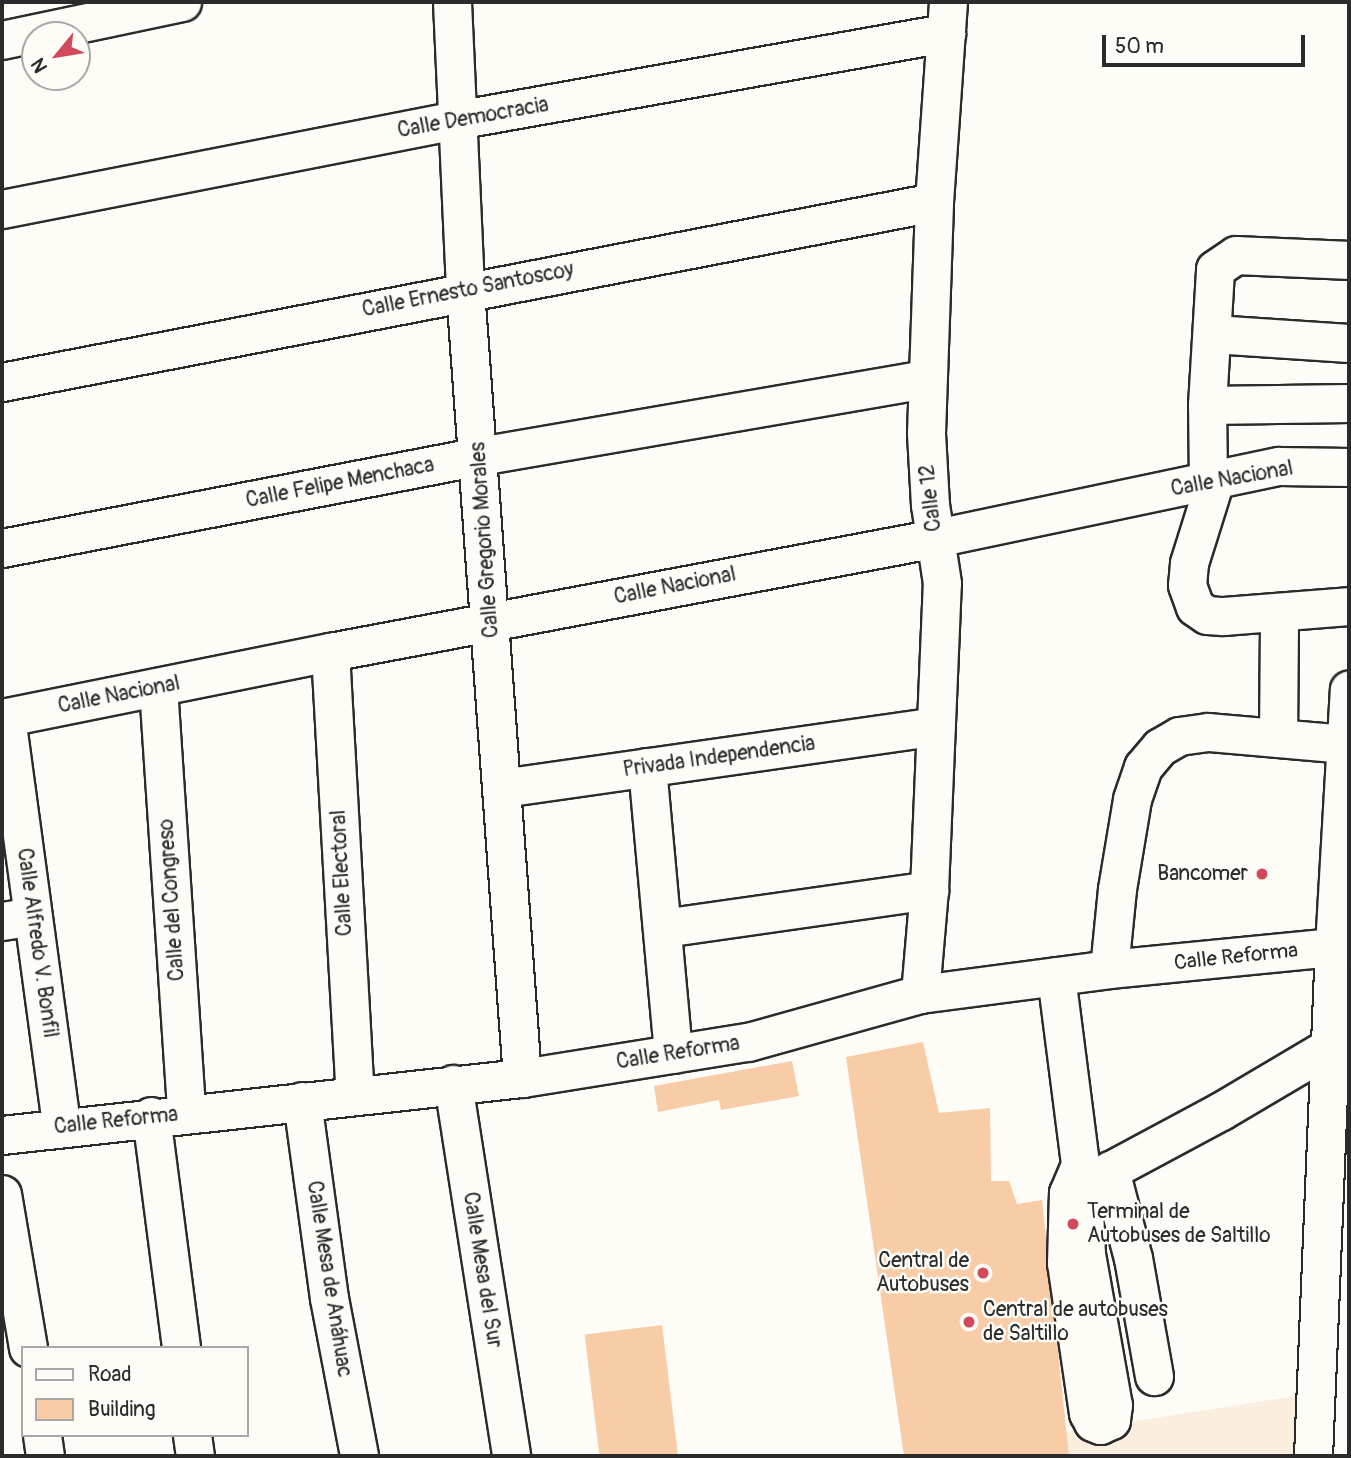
<!DOCTYPE html>
<html>
<head>
<meta charset="utf-8">
<style>
  body { margin:0 }
  #map { position:relative; width:1351px; height:1458px; overflow:hidden; background:#fdfcf7; font-family:Pangolin,sans-serif }
  div>[style] { position:absolute }
  .built>* { inset:0; background:#fceedf }
  .building>* { inset:0; background:#f9cca8; transform-origin:0 0 }
  .roads { filter:drop-shadow(2px 0 #2b2b2b) drop-shadow(-2px 0 #2b2b2b) drop-shadow(0 2px #2b2b2b) drop-shadow(0 -2px #2b2b2b) }
  .minor>* { height:37px; margin:-18.5px; padding:0 18.5px; transform-origin:18.5px; border-radius:18.5px; background:#fdfcf7 }
  .dots>* { width:19px; height:19px; translate:-50% -50%; box-sizing:border-box; border:4px solid #fdfcf7; border-radius:50% }
  span { translate:-50% -50%; white-space:nowrap; text-align:center; line-height:1.15; -webkit-text-stroke:5px #fdfcf7; paint-order:stroke }
  .street-label { font-size:21px; color:#2b2b2b }
  .poi-label { font-size:21px; color:#2b2b2b }
  .right { translate:-100% -50%; text-align:right }
  .left { translate:0 -50%; text-align:left }
  .frame { position:absolute; inset:0; border:4px solid #2b2b2b; pointer-events:none }
  .legend { position:absolute; left:21px; top:1346px; width:228px; height:91px; box-sizing:border-box; background:#fdfcf7; border:2px solid #a9a8a5; margin:0; padding:9px 12px; list-style:none; font-size:21px; color:#2b2b2b }
  .legend li { display:flex; align-items:center; gap:14px; height:35px }
  .legend b { width:35px; border:2px solid #a9a8a5 }
  .north { position:absolute; left:21px; top:21px; width:70px; height:70px; box-sizing:border-box; background:#fdfcf7; border:2px solid #a9a8a5; border-radius:50%; rotate:240deg; font-size:19px; font-weight:700; line-height:28px; text-align:center; color:#2b2b2b }
  .north::after { content:''; display:block; margin:auto; width:24px; height:32px; background:#d1495b; clip-path:polygon(50% 0,100% 100%,50% 72%,0 100%) }
  .scale { position:absolute; left:1102px; top:35px; width:203px; height:32px; box-sizing:border-box; border:4px solid #2b2b2b; border-top:0; padding-left:9px; font-size:21px; line-height:24px; white-space:nowrap; color:#2b2b2b; -webkit-text-stroke:5px #fdfcf7; paint-order:stroke }
</style>
</head>
<body>
<div id="map">
  <div class="built">
    <i style="clip-path:polygon(1303px 1395px,1304px 1456px,909px 1456px,980px 1445px)"></i>
  </div>
  <div class="building">
    <i style="clip-path:polygon(923px 1042px,939px 1113px,990px 1108px,991px 1181px,1009px 1181px,1017px 1204px,1042px 1200px,1069px 1456px,904px 1456px,846px 1057px)"></i>
    <i style="clip-path:polygon(792px 1061px,799px 1096px,721px 1110px,719px 1100px,658px 1112px,654px 1086px)"></i>
    <i style="left:662px;top:1325px;width:132px;height:78px;rotate:83deg"></i>
  </div>
  <div class="roads">
    <div class="minor">
      <i style="left:452px;top:2px;width:288px;rotate:87.4deg"></i>
      <i style="left:465px;top:290px;width:790px;rotate:85.86deg"></i>
      <i style="left:2px;top:40px;width:184px;rotate:-11.9deg"></i>
      <i style="left:2px;top:209px;width:463px;rotate:-11.1deg"></i>
      <i style="left:456px;top:120px;width:498px;rotate:-10.1deg"></i>
      <i style="left:1213px;top:334px;width:136px;rotate:3.8deg"></i>
      <i style="left:2px;top:382px;width:949px;rotate:-10.93deg"></i>
      <i style="left:1207px;top:405px;width:142px;rotate:-0.8deg"></i>
      <i style="left:1215px;top:480px;width:87px;rotate:107.4deg"></i>
      <i style="left:1189px;top:563px;width:22px;rotate:95deg"></i>
      <i style="left:1187px;top:585px;width:23px;rotate:70deg"></i>
      <i style="left:1195px;top:607px;width:14px;rotate:34deg"></i>
      <i style="left:1207px;top:615px;width:16px;rotate:4deg"></i>
      <i style="left:1223px;top:616px;width:126px;rotate:-4.5deg"></i>
      <i style="left:1208px;top:482px;width:77px;rotate:-90.7deg"></i>
      <i style="left:1207px;top:405px;width:136px;rotate:-86.6deg"></i>
      <i style="left:1215px;top:269px;width:25px;rotate:-34deg"></i>
      <i style="left:1236px;top:255px;width:113px;rotate:2.5deg"></i>
      <i style="left:2px;top:548px;width:486px;rotate:-10.9deg"></i>
      <i style="left:479px;top:456px;width:455px;rotate:-9.8deg"></i>
      <i style="left:330px;top:652px;width:444px;rotate:86.8deg"></i>
      <i style="left:158px;top:687px;width:427px;rotate:86.2deg"></i>
      <i style="left:6px;top:717px;width:413px;rotate:82.3deg"></i>
      <i style="left:2px;top:718px;width:335px;rotate:-11.4deg"></i>
      <i style="left:330px;top:652px;width:617px;rotate:-10.65deg"></i>
      <i style="left:936px;top:538px;width:350px;rotate:-11.9deg"></i>
      <i style="left:1279px;top:466px;width:70px;rotate:0.8deg"></i>
      <i style="left:1278px;top:738px;width:126px;rotate:-89.5deg"></i>
      <i style="left:647px;top:767px;width:288px;rotate:84.8deg"></i>
      <i style="left:502px;top:788px;width:438px;rotate:-8.1deg"></i>
      <i style="left:2px;top:921px;width:31px;rotate:-9deg"></i>
      <i style="left:663px;top:928px;width:269px;rotate:-8.1deg"></i>
      <i style="left:1109px;top:969px;width:80px;rotate:-84.3deg"></i>
      <i style="left:1117px;top:889px;width:91px;rotate:-80.5deg"></i>
      <i style="left:1132px;top:799px;width:34px;rotate:-71deg"></i>
      <i style="left:1143px;top:767px;width:26px;rotate:-50deg"></i>
      <i style="left:1160px;top:747px;width:22px;rotate:-30deg"></i>
      <i style="left:1179px;top:736px;width:29px;rotate:-8deg"></i>
      <i style="left:1208px;top:732px;width:137px;rotate:5deg"></i>
      <i style="left:1056px;top:976px;width:212px;rotate:82.7deg"></i>
      <i style="left:1083px;top:1186px;width:68px;rotate:87.5deg"></i>
      <i style="left:1086px;top:1254px;width:153px;rotate:79.9deg"></i>
      <i style="left:1113px;top:1405px;width:15px;rotate:98deg"></i>
      <i style="left:1111px;top:1420px;width:12px;rotate:156deg"></i>
      <i style="left:1100px;top:1425px;width:8px;rotate:-157deg"></i>
      <i style="left:1093px;top:1422px;width:10px;rotate:-119deg"></i>
      <i style="left:1088px;top:1413px;width:152px;rotate:-98.3deg"></i>
      <i style="left:1066px;top:1263px;width:70px;rotate:-88.4deg"></i>
      <i style="left:1068px;top:1193px;width:28px;rotate:-67deg"></i>
      <i style="left:920px;top:994px;width:104px;rotate:-85.1deg"></i>
      <i style="left:929px;top:890px;width:307px;rotate:-87.6deg"></i>
      <i style="left:942px;top:583px;width:79px;rotate:-98.7deg"></i>
      <i style="left:930px;top:505px;width:72px;rotate:-93.2deg"></i>
      <i style="left:926px;top:433px;width:231px;rotate:-88deg"></i>
      <i style="left:934px;top:202px;width:200px;rotate:-86deg"></i>
      <i style="left:453px;top:1084px;width:376px;rotate:81.1deg"></i>
      <i style="left:302px;top:1101px;width:199px;rotate:82.2deg"></i>
      <i style="left:329px;top:1298px;width:161px;rotate:79.2deg"></i>
      <i style="left:151px;top:1116px;width:234px;rotate:82.6deg"></i>
      <i style="left:2px;top:1135px;width:523px;rotate:-6.26deg"></i>
      <i style="left:522px;top:1078px;width:229px;rotate:-9.1deg"></i>
      <i style="left:748px;top:1042px;width:179px;rotate:-15.6deg"></i>
      <i style="left:920px;top:994px;width:191px;rotate:-7.5deg"></i>
      <i style="left:1109px;top:969px;width:226px;rotate:-5.6deg"></i>
      <i style="left:1334px;top:947px;width:16px;rotate:-18deg"></i>
      <i style="left:1110px;top:1170px;width:91px;rotate:75.4deg"></i>
      <i style="left:1133px;top:1258px;width:120px;rotate:79.9deg"></i>
      <i style="left:1068px;top:1193px;width:174px;rotate:-28.2deg"></i>
      <i style="left:1221px;top:1111px;width:147px;rotate:-30.6deg"></i>
      <i style="left:2px;top:1194px;width:156px;rotate:80.4deg"></i>
      <i style="left:42px;top:1435px;width:21px;rotate:82deg"></i>
      <i style="left:192px;top:1435px;width:21px;rotate:82deg"></i>
      <i style="left:1313px;top:1456px;width:509px;rotate:-87.64deg"></i>
      <i style="left:1334px;top:947px;width:258px;rotate:-86.7deg"></i>
    </div>
  </div>
  <div class="dots">
    <i style="left:1262px;top:874px;background:#d1495b"></i>
    <i style="left:1073px;top:1224px;background:#d1495b"></i>
    <i style="left:983px;top:1273px;background:#d1495b"></i>
    <i style="left:969px;top:1322px;background:#d1495b"></i>
  </div>
  <div class="street-label">
    <span style="left:473px;top:118px;rotate:-10deg">Calle Democracia</span>
    <span style="left:468px;top:290px;rotate:-11deg">Calle Ernesto Santoscoy</span>
    <span style="left:1232px;top:479px;rotate:-10deg">Calle Nacional</span>
    <span style="left:340px;top:483px;rotate:-11deg">Calle Felipe Menchaca</span>
    <span style="left:931px;top:498px;rotate:-96deg">Calle 12</span>
    <span style="left:485px;top:540px;rotate:-94deg">Calle Gregorio Morales</span>
    <span style="left:675px;top:586px;rotate:-11deg">Calle Nacional</span>
    <span style="left:119px;top:695px;rotate:-11deg">Calle Nacional</span>
    <span style="left:719px;top:757px;rotate:-8deg">Privada Independencia</span>
    <span style="left:342px;top:873px;rotate:-93deg">Calle Electoral</span>
    <span style="left:172px;top:900px;rotate:-94deg">Calle del Congreso</span>
    <span style="left:37px;top:943px;rotate:82deg">Calle Alfredo V. Bonfil</span>
    <span style="left:1236px;top:957px;rotate:-6deg">Calle Reforma</span>
    <span style="left:678px;top:1053px;rotate:-9deg">Calle Reforma</span>
    <span style="left:116px;top:1121px;rotate:-6deg">Calle Reforma</span>
    <span style="left:482px;top:1270px;rotate:81deg">Calle Mesa del Sur</span>
    <span style="left:329px;top:1279px;rotate:81deg">Calle Mesa de Anáhuac</span>
  </div>
  <div class="poi-label">
    <span class="right" style="left:1248px;top:874px">Bancomer</span>
    <span class="left" style="left:1087px;top:1224px">Terminal de<br>Autobuses de Saltillo</span>
    <span class="right" style="left:969px;top:1273px">Central de<br>Autobuses</span>
    <span class="left" style="left:983px;top:1322px">Central de autobuses<br>de Saltillo</span>
  </div>
  <div class="frame"></div>
  <ul class="legend">
  <li><b style="height:9px;background:#fdfcf7"></b>Road</li>
  <li><b style="height:19px;background:#f9cca8"></b>Building</li>
  </ul>
  <div class="north">N</div>
  <div class="scale">50 m</div>
</div>
</body>
</html>
